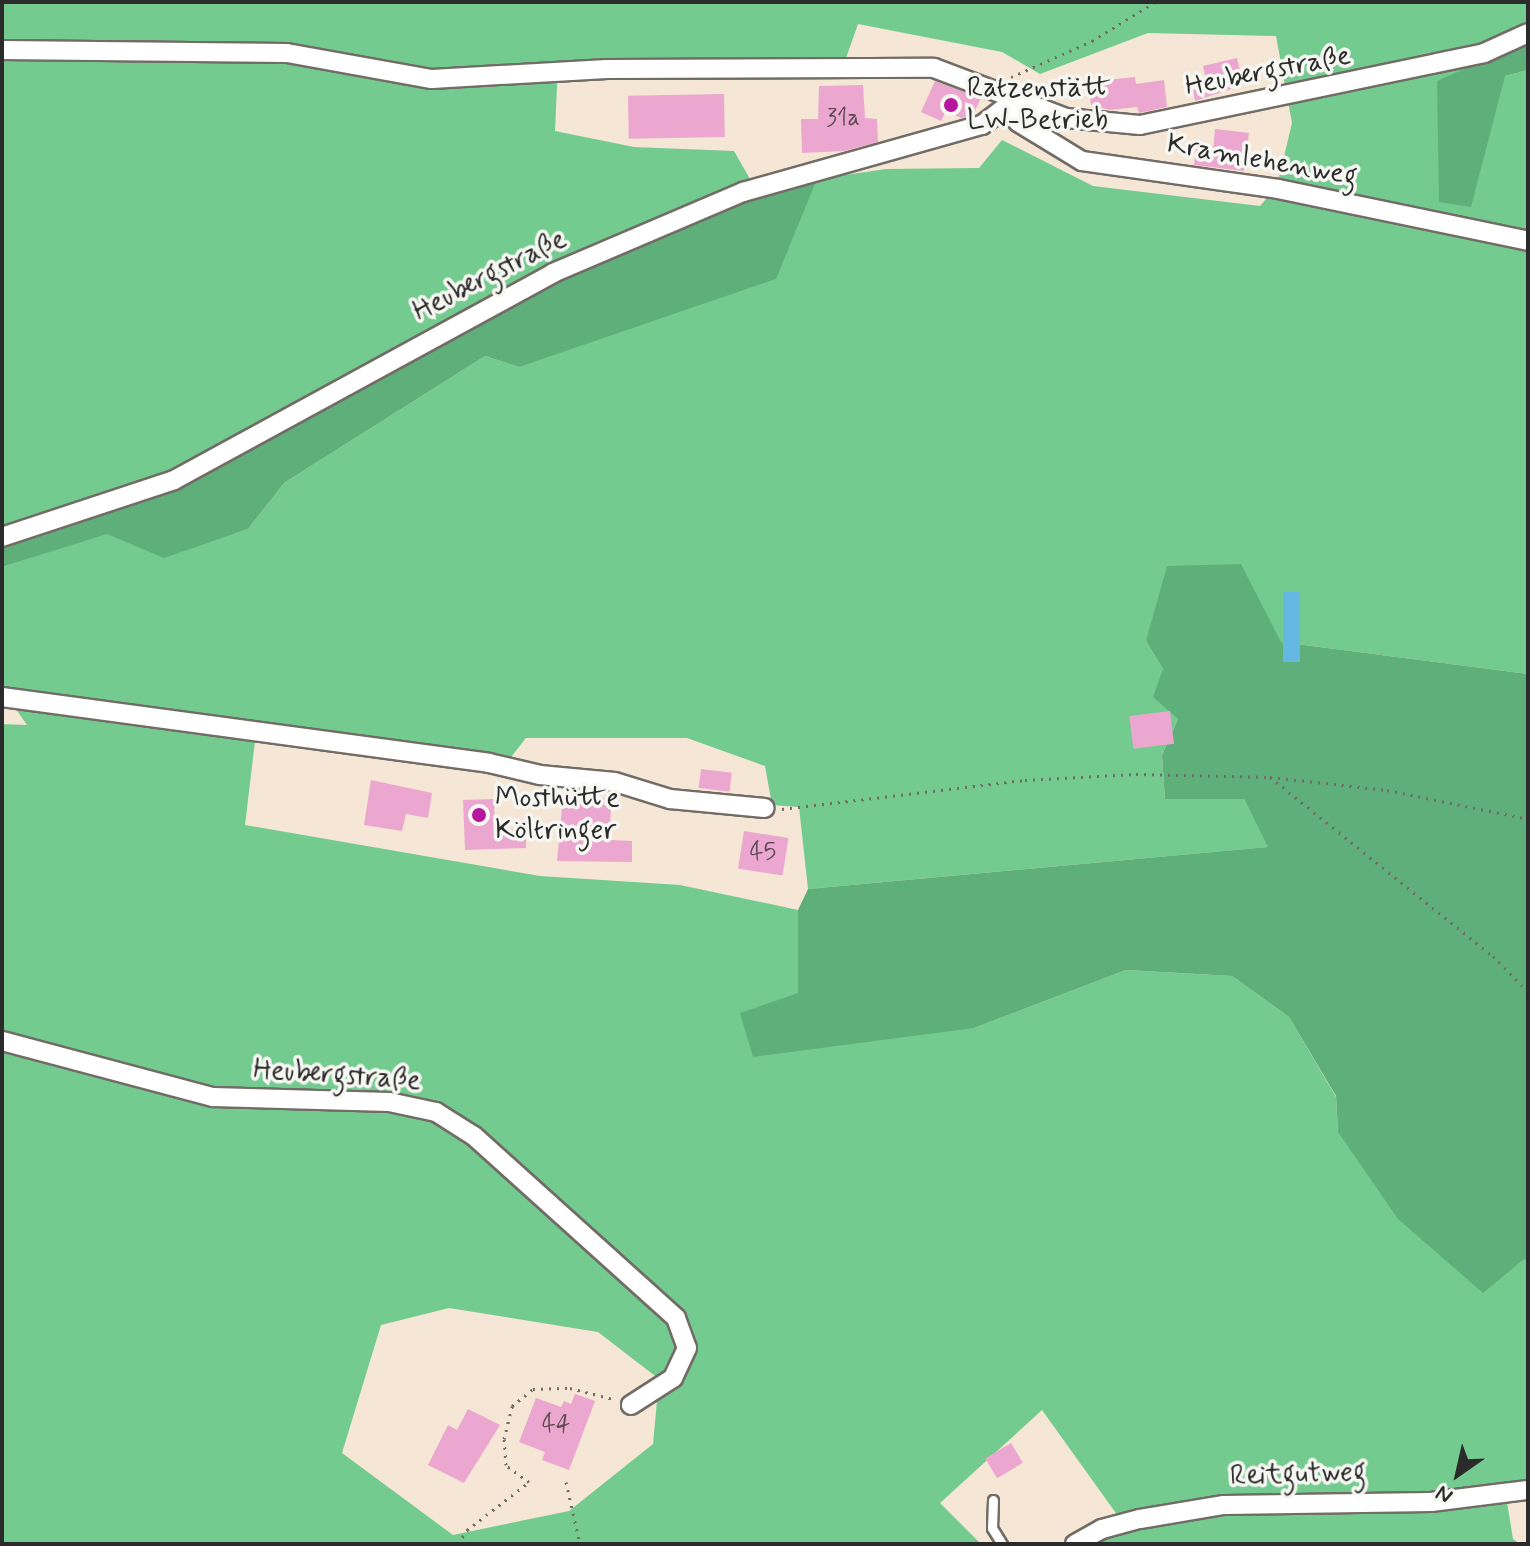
<!DOCTYPE html>
<html>
<head>
<meta charset="utf-8">
<style>
  body { margin:0 }
  #map { position:relative; width:1530px; height:1546px; overflow:hidden; background:#f5e6d5; font-family:Mynerve,sans-serif }
  div>[style] { position:absolute }
  .green>* { inset:0; background:#74cb8f }
  .forest>* { inset:0; background:#5faf7a }
  .water>* { inset:0; background:#65b8e1; transform-origin:0 0 }
  .building>* { inset:0; background:#eba7cf; transform-origin:0 0 }
  .path>* { height:3px; margin-top:-1.5px; transform-origin:0; background:repeating-linear-gradient(90deg,#726c66 0 2px,transparent 0 8px) }
  .roads { filter:drop-shadow(2px 0 #726c66) drop-shadow(-2px 0 #726c66) drop-shadow(0 2px #726c66) drop-shadow(0 -2px #726c66) }
  .service>* { height:9px; margin:-4.5px; padding:0 4.5px; transform-origin:4.5px; border-radius:4.5px; background:#fff }
  .minor>* { height:18px; margin:-9px; padding:0 9px; transform-origin:9px; border-radius:9px; background:#fff }
  .dots>* { width:22px; height:22px; translate:-50% -50%; box-sizing:border-box; border:4px solid #f6f6f2; border-radius:50% }
  span { translate:-50% -50%; white-space:nowrap; text-align:center; line-height:1.15; -webkit-text-stroke:7px #f6f6f2; paint-order:stroke }
  .number-label { font-size:24px; color:#5b4a54 }
  .number-label span { -webkit-text-stroke-width:0 }
  .street-label { font-size:28px; color:#2b2b2b }
  .poi-label { font-size:28px; color:#2b2b2b }
  .left { translate:0 -50%; text-align:left }
  .frame { position:absolute; inset:0; border:4px solid #2b2b2b; pointer-events:none }
  .north { position:absolute; left:1418px; top:1434px; width:80px; height:80px; -webkit-text-stroke:6px #f6f6f2; paint-order:stroke; rotate:214deg; font-size:22px; font-weight:700; line-height:32px; text-align:center; color:#2b2b2b }
  .north::after { content:''; display:block; margin:auto; width:28px; height:36px; background:#2b2b2b; clip-path:polygon(50% 0,100% 100%,50% 72%,0 100%) }
</style>
</head>
<body>
<div id="map">
  <div class="green">
    <i style="clip-path:polygon(evenodd,2px 2px,1528px 2px,1528px 41px,1505px 76px,1528px 70px,1528px 674px,1281px 642px,1146px 641px,1163px 669px,1178px 719px,1162px 755px,1165px 799px,1244px 799px,1269px 847px,808px 889px,799px 807px,772px 805px,765px 766px,687px 738px,526px 738px,508px 761px,257px 724px,245px 825px,540px 876px,680px 885px,798px 910px,798px 993px,974px 1028px,1126px 970px,1232px 976px,1289px 1017px,1336px 1097px,1338px 1132px,1528px 1261px,1528px 1493px,1506px 1496px,1513px 1539px,1520px 1544px,1067px 1544px,1118px 1516px,1042px 1410px,940px 1503px,981px 1544px,2px 1544px,2px 724px,27px 725px,2px 689px,2px 567px,107px 533px,164px 557px,248px 529px,284px 483px,485px 356px,519px 367px,817px 179px,886px 169px,979px 168px,1002px 140px,1093px 186px,1260px 206px,1277px 186px,1292px 123px,1276px 36px,1148px 33px,1040px 74px,1002px 52px,858px 24px,846px 58px,558px 64px,555px 131px,634px 147px,734px 151px,754px 186px,221px 457px,2px 538px,2px 2px,449px 1308px,598px 1332px,659px 1379px,653px 1444px,569px 1511px,453px 1535px,342px 1453px,381px 1325px,449px 1308px)"></i>
  </div>
  <div class="forest">
    <i style="clip-path:polygon(1528px 41px,1528px 70px,1505px 76px,1471px 207px,1439px 202px,1437px 81px)"></i>
    <i style="clip-path:polygon(817px 179px,776px 279px,519px 367px,485px 356px,284px 483px,248px 529px,164px 558px,107px 534px,2px 567px,2px 538px,112px 503px,661px 225px)"></i>
    <i style="clip-path:polygon(1241px 564px,1281px 642px,1528px 674px,1528px 1261px,1524px 1259px,1483px 1293px,1398px 1219px,1338px 1132px,1336px 1096px,1289px 1017px,1232px 976px,1126px 970px,974px 1028px,753px 1057px,740px 1013px,798px 993px,798px 910px,808px 889px,1268px 847px,1244px 799px,1165px 799px,1162px 755px,1178px 719px,1153px 697px,1163px 669px,1146px 641px,1167px 566px)"></i>
  </div>
  <div class="water">
    <i style="left:1283px;top:592px;width:17px;height:70px"></i>
  </div>
  <div class="building">
    <i style="clip-path:polygon(1237px 58px,1242px 79px,1229px 82px,1231px 89px,1195px 101px,1193px 90px,1208px 87px,1203px 66px)"></i>
    <i style="clip-path:polygon(1135px 77px,1136px 84px,1164px 80px,1167px 107px,1139px 113px,1137px 107px,1110px 110px,1091px 105px,1089px 88px,1099px 87px,1098px 81px)"></i>
    <i style="clip-path:polygon(935px 81px,981px 98px,973px 115px,961px 118px,946px 111px,941px 121px,921px 112px)"></i>
    <i style="clip-path:polygon(863px 85px,865px 118px,877px 119px,878px 142px,844px 151px,802px 153px,801px 119px,818px 119px,819px 86px)"></i>
    <i style="left:724px;top:94px;width:43px;height:96px;rotate:89deg"></i>
    <i style="clip-path:polygon(1215px 129px,1249px 133px,1244px 171px,1194px 165px,1196px 149px,1213px 151px)"></i>
    <i style="left:1170px;top:711px;width:33px;height:41px;rotate:83deg"></i>
    <i style="left:701px;top:769px;width:31px;height:19px;rotate:7deg"></i>
    <i style="clip-path:polygon(371px 780px,432px 793px,428px 818px,406px 814px,402px 831px,364px 825px)"></i>
    <i style="clip-path:polygon(563px 797px,611px 798px,610px 840px,632px 841px,632px 862px,557px 861px)"></i>
    <i style="clip-path:polygon(494px 799px,495px 830px,526px 829px,526px 848px,465px 850px,463px 800px)"></i>
    <i style="left:744px;top:831px;width:45px;height:38px;rotate:9deg"></i>
    <i style="clip-path:polygon(575px 1394px,595px 1401px,569px 1470px,542px 1460px,545px 1452px,519px 1442px,536px 1398px,561px 1407px,564px 1401px,571px 1404px)"></i>
    <i style="clip-path:polygon(468px 1409px,500px 1425px,464px 1483px,428px 1465px,448px 1425px,457px 1430px)"></i>
    <i style="left:1011px;top:1443px;width:23px;height:30px;rotate:59deg"></i>
  </div>
  <div class="path">
    <i style="left:1011px;top:77px;width:89px;rotate:-24deg"></i>
    <i style="left:1092px;top:41px;width:74px;rotate:-31.8deg"></i>
    <i style="left:1270px;top:777px;width:286px;rotate:38.8deg"></i>
    <i style="left:1493px;top:956px;width:50px;rotate:45.8deg"></i>
    <i style="left:782px;top:809px;width:245px;rotate:-6.8deg"></i>
    <i style="left:1025px;top:780px;width:111px;rotate:-3.1deg"></i>
    <i style="left:1136px;top:774px;width:134px;rotate:1.3deg"></i>
    <i style="left:1270px;top:777px;width:118px;rotate:6.3deg"></i>
    <i style="left:1387px;top:790px;width:144px;rotate:11.6deg"></i>
    <i style="left:566px;top:1482px;width:64px;rotate:77.3deg"></i>
    <i style="left:458px;top:1544px;width:17px;rotate:-57deg"></i>
    <i style="left:467px;top:1530px;width:78px;rotate:-37.7deg"></i>
    <i style="left:529px;top:1482px;width:29px;rotate:-144deg"></i>
    <i style="left:506px;top:1465px;width:26px;rotate:-94deg"></i>
    <i style="left:504px;top:1439px;width:34px;rotate:-76deg"></i>
    <i style="left:512px;top:1406px;width:27px;rotate:-39deg"></i>
    <i style="left:533px;top:1389px;width:37px;rotate:-2deg"></i>
    <i style="left:570px;top:1388px;width:44px;rotate:14.3deg"></i>
  </div>
  <div class="roads">
    <div class="service">
      <i style="left:993px;top:1500px;width:28px;rotate:92deg"></i>
      <i style="left:992px;top:1528px;width:19px;rotate:58deg"></i>
    </div>
    <div class="minor">
      <i style="left:2px;top:50px;width:285px;rotate:0.6deg"></i>
      <i style="left:287px;top:53px;width:147px;rotate:10.2deg"></i>
      <i style="left:432px;top:79px;width:175px;rotate:-3.3deg"></i>
      <i style="left:607px;top:69px;width:327px;rotate:-0.2deg"></i>
      <i style="left:934px;top:68px;width:141px;rotate:20.7deg"></i>
      <i style="left:1066px;top:118px;width:74px;rotate:5.4deg"></i>
      <i style="left:1140px;top:125px;width:351px;rotate:-11.8deg"></i>
      <i style="left:1484px;top:53px;width:48px;rotate:-24.4deg"></i>
      <i style="left:1016px;top:99px;width:23px;rotate:85deg"></i>
      <i style="left:1018px;top:122px;width:75px;rotate:31.4deg"></i>
      <i style="left:1082px;top:161px;width:198px;rotate:8.1deg"></i>
      <i style="left:1278px;top:189px;width:255px;rotate:11.7deg"></i>
      <i style="left:2px;top:537px;width:181px;rotate:-18.3deg"></i>
      <i style="left:174px;top:480px;width:432px;rotate:-28.6deg"></i>
      <i style="left:553px;top:273px;width:207px;rotate:-23.1deg"></i>
      <i style="left:743px;top:192px;width:248px;rotate:-15.7deg"></i>
      <i style="left:982px;top:125px;width:43px;rotate:-37.4deg"></i>
      <i style="left:2px;top:697px;width:491px;rotate:7.7deg"></i>
      <i style="left:489px;top:763px;width:52px;rotate:13.2deg"></i>
      <i style="left:540px;top:775px;width:75px;rotate:5.3deg"></i>
      <i style="left:615px;top:782px;width:58px;rotate:17.2deg"></i>
      <i style="left:670px;top:799px;width:95px;rotate:5.4deg"></i>
      <i style="left:2px;top:1041px;width:218px;rotate:14.9deg"></i>
      <i style="left:213px;top:1097px;width:176px;rotate:1.6deg"></i>
      <i style="left:389px;top:1102px;width:48px;rotate:12deg"></i>
      <i style="left:436px;top:1112px;width:45px;rotate:32.3deg"></i>
      <i style="left:474px;top:1136px;width:272px;rotate:42deg"></i>
      <i style="left:676px;top:1318px;width:32px;rotate:70deg"></i>
      <i style="left:687px;top:1348px;width:33px;rotate:115deg"></i>
      <i style="left:673px;top:1378px;width:50px;rotate:147.3deg"></i>
      <i style="left:1075px;top:1544px;width:31px;rotate:-29deg"></i>
      <i style="left:1102px;top:1529px;width:39px;rotate:-15deg"></i>
      <i style="left:1140px;top:1519px;width:85px;rotate:-9.5deg"></i>
      <i style="left:1224px;top:1505px;width:207px;rotate:-0.8deg"></i>
      <i style="left:1431px;top:1502px;width:98px;rotate:-7.1deg"></i>
    </div>
  </div>
  <div class="dots">
    <i style="left:951px;top:105px;background:#b5179e"></i>
    <i style="left:479px;top:815px;background:#b5179e"></i>
  </div>
  <div class="number-label">
    <span style="left:843px;top:119px">31a</span>
    <span style="left:763px;top:853px">45</span>
    <span style="left:556px;top:1425px">44</span>
  </div>
  <div class="street-label">
    <span style="left:1268px;top:72px;rotate:-11deg">Heubergstraße</span>
    <span style="left:1262px;top:161px;rotate:10deg">Kramlehenweg</span>
    <span style="left:490px;top:276px;rotate:-27deg">Heubergstraße</span>
    <span style="left:337px;top:1076px;rotate:4deg">Heubergstraße</span>
    <span style="left:1298px;top:1475px;rotate:-2deg">Reitgutweg</span>
  </div>
  <div class="poi-label">
    <span class="left" style="left:967px;top:105px">Ratzenstätt<br>LW-Betrieb</span>
    <span class="left" style="left:495px;top:815px">Mosthütte<br>Költringer</span>
  </div>
  <div class="frame"></div>
  <div class="north">N</div>
</div>
</body>
</html>
